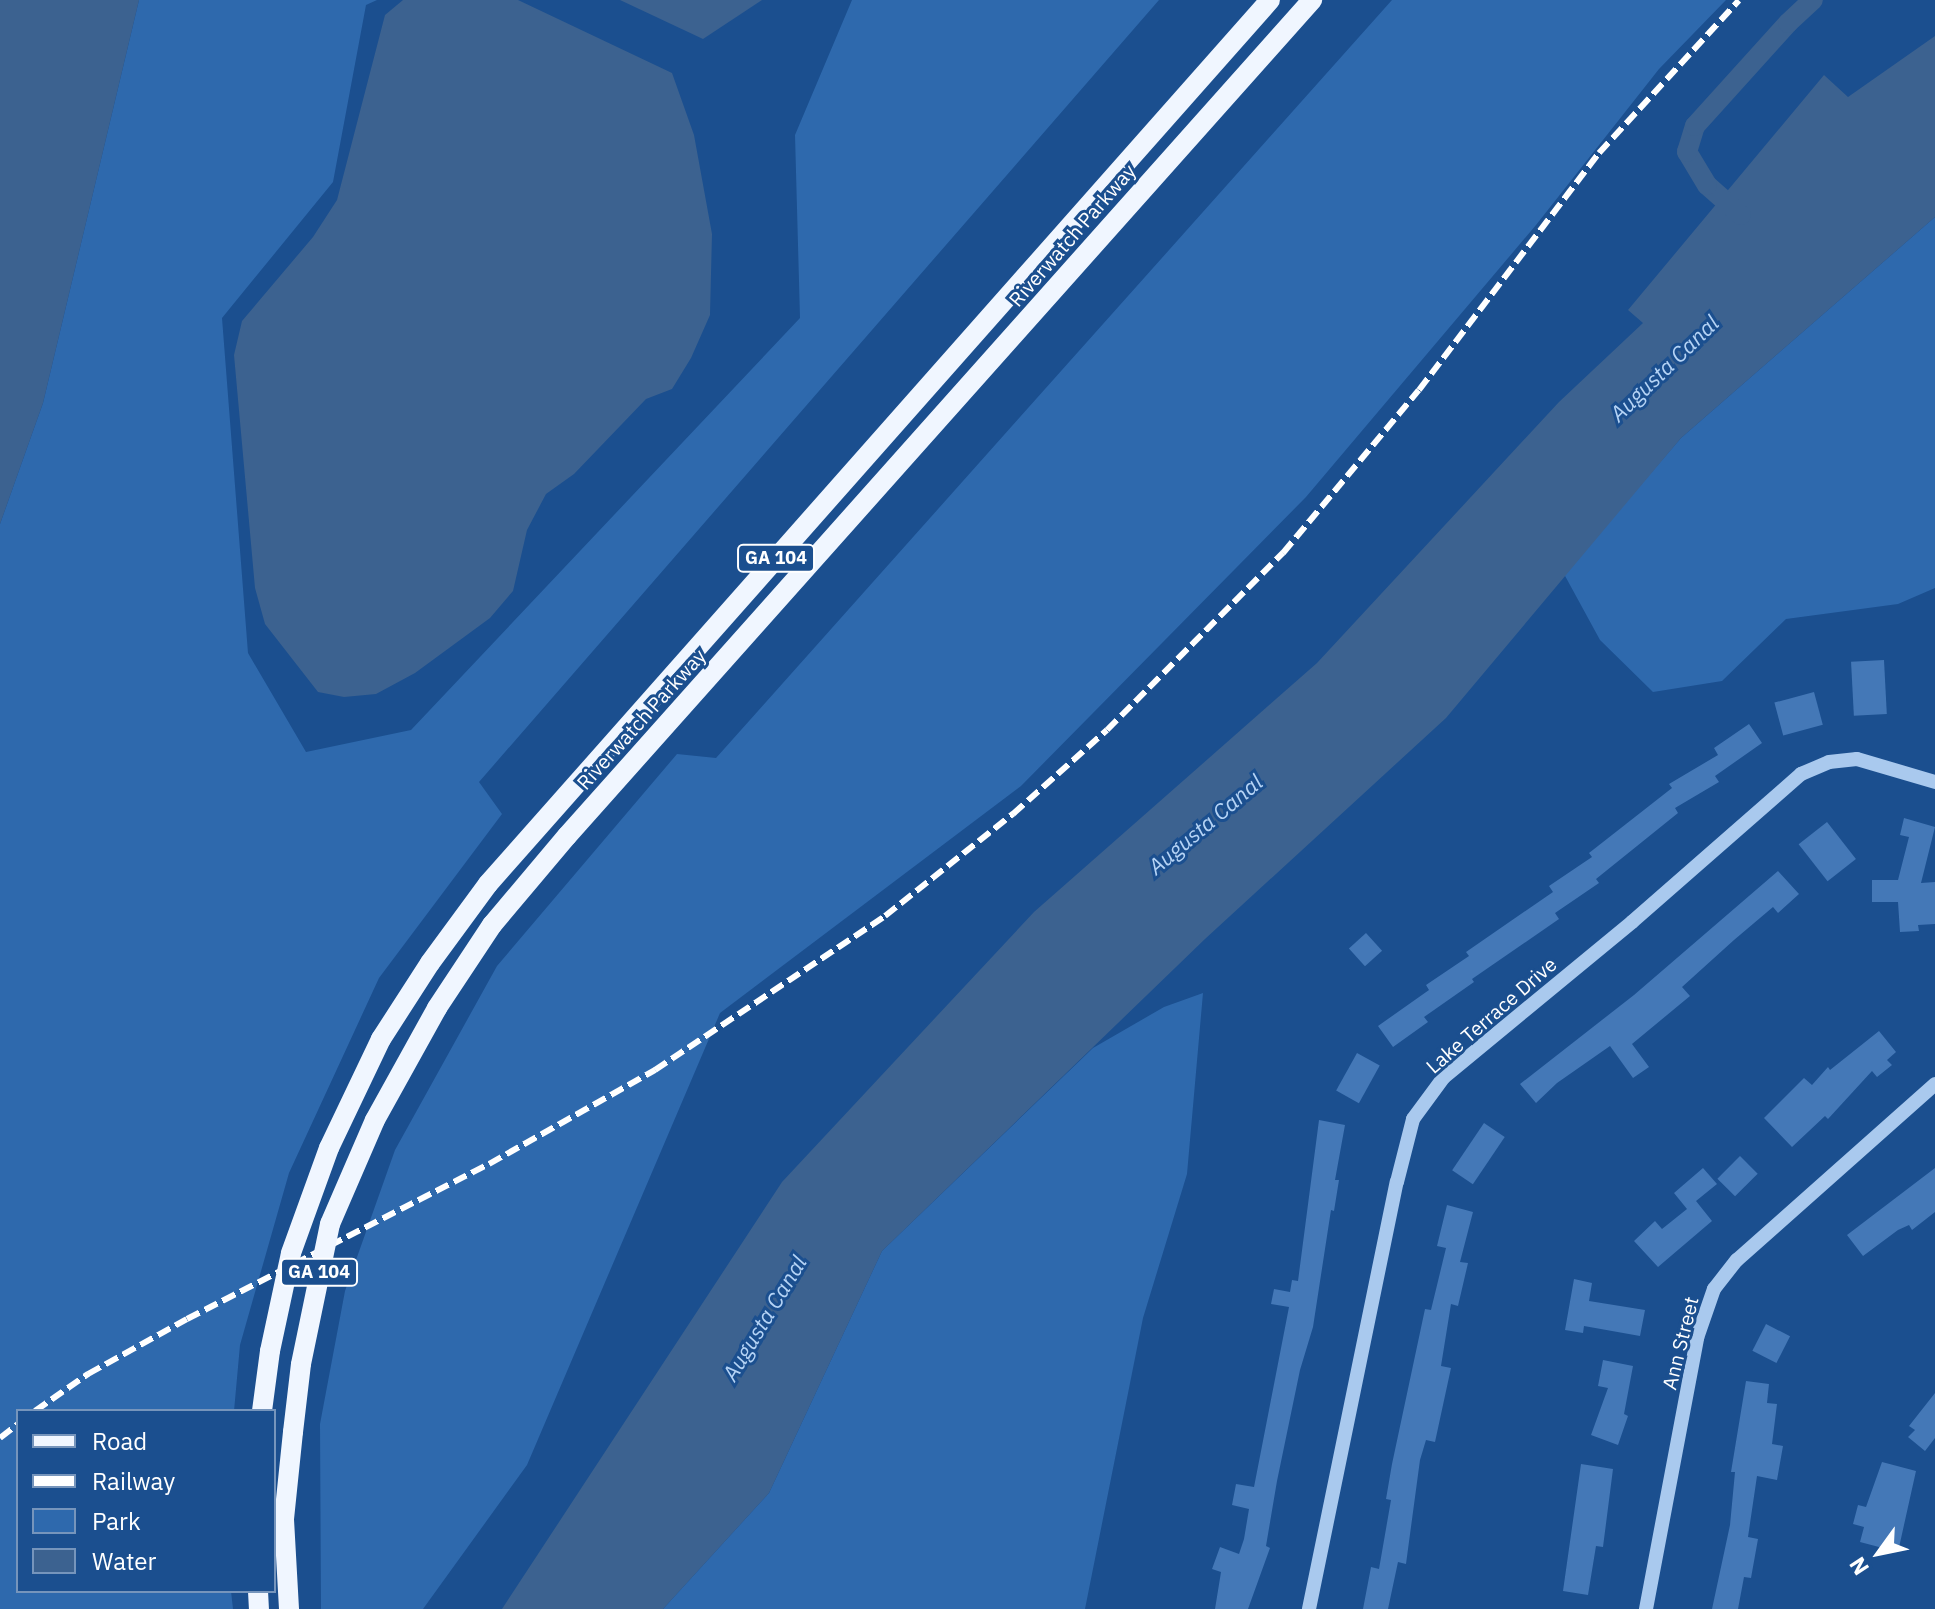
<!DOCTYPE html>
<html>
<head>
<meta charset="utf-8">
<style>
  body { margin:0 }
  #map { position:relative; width:1935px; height:1609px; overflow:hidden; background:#1b4f8f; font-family:"IBM Plex Sans",sans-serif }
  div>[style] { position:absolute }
  .green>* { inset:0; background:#2e69ad }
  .water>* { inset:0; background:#3c6290 }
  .canal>* { height:20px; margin:-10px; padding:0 10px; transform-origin:10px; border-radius:10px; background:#3c6290 }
  .building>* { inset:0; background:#4478b7; transform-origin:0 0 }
  .minor>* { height:14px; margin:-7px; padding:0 7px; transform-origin:7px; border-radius:7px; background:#a9c9ee }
  .major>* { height:20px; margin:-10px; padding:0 10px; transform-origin:10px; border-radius:10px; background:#f0f6ff }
  .rail>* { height:6px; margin-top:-3px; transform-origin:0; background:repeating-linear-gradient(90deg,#fff 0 14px,transparent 0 20px) }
  .major-bridge>* { height:20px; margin:-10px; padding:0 10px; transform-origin:10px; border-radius:10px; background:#f0f6ff }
  span { translate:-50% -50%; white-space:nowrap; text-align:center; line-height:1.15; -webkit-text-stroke:6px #1b4f8f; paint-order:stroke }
  .shield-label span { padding:2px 6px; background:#1b4f8f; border:2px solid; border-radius:6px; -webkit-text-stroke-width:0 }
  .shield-label { font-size:18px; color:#fff; font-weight:700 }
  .street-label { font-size:20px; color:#fff }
  .water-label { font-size:22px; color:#b5d3f5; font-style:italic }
  .legend { position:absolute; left:16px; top:1409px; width:260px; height:184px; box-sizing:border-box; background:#1b4f8f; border:2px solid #7695bc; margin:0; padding:10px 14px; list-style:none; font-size:24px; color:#fff }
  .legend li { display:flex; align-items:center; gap:16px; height:40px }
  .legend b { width:40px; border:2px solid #7695bc }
  .north { position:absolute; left:1839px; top:1513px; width:80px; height:80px; -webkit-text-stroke:6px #1b4f8f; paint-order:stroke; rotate:237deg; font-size:22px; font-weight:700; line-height:32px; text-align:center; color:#fff }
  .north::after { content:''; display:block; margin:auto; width:28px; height:36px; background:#fff; clip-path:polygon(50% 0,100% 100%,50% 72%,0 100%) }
</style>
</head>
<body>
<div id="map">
  <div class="green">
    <i style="clip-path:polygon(139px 0,377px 0,366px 5px,333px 182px,222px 318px,248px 653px,306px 752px,411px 730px,800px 318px,795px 135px,852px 0,1159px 0,479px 782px,502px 814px,379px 978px,289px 1173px,240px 1345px,234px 1411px,18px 1411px,18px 1591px,231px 1591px,233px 1609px,0 1609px,0 524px,43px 403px)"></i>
    <i style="clip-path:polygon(1392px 0,1726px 0,1659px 69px,1536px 225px,1306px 497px,1021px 786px,720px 1013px,527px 1465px,423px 1609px,321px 1609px,320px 1424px,345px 1291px,395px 1150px,497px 966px,677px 754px,716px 758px)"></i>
    <i style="clip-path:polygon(1935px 217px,1935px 588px,1898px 604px,1786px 619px,1722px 681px,1653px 692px,1600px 640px,1564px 574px,1681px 438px)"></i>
    <i style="clip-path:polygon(1203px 993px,1187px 1174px,1143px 1318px,1085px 1609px,663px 1609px,769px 1493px,882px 1251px,1093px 1048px,1164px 1007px)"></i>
  </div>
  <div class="water">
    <i style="clip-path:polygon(0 0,139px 0,43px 403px,0 524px)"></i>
    <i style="clip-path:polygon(403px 0,518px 0,672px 73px,694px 135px,712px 234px,710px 315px,691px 358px,672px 389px,646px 399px,574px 474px,546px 494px,527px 530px,513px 591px,490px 618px,415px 673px,376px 694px,344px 697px,318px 692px,265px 624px,255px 588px,234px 355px,242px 321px,313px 237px,337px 200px,385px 15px)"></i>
    <i style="clip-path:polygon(620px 0,762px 0,703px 39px)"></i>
    <i style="clip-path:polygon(1935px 36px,1935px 217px,1681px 438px,1446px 718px,1205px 939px,882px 1251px,769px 1493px,663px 1609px,502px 1609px,782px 1182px,1034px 912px,1317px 663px,1559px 402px,1643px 323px,1628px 310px,1824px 75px,1848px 97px)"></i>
  </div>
  <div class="canal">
    <i style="left:1741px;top:215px;width:45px;rotate:-138.6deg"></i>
    <i style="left:1707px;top:185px;width:39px;rotate:-121deg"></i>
    <i style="left:1687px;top:152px;width:27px;rotate:-73deg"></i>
    <i style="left:1695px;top:126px;width:139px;rotate:-47.9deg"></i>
    <i style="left:1788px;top:23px;width:34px;rotate:-43deg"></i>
  </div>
  <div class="building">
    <i style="left:1884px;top:660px;width:54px;height:33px;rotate:87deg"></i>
    <i style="left:1814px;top:692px;width:34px;height:41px;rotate:75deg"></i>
    <i style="clip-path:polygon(1749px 724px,1762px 743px,1715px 776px,1719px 782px,1675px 808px,1678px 813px,1596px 879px,1599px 883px,1555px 913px,1559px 919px,1472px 979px,1474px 982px,1424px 1017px,1428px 1022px,1393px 1047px,1378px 1026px,1429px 990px,1426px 985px,1469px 956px,1466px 952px,1553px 892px,1549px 886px,1592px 857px,1589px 853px,1672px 788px,1669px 784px,1718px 755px,1714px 748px)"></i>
    <i style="clip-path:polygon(1904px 818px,1935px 827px,1921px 883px,1935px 882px,1935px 924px,1918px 925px,1919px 931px,1900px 932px,1898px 902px,1872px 902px,1872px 880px,1898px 880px,1909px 837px,1900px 835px)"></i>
    <i style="left:1827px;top:822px;width:47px;height:36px;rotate:52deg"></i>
    <i style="clip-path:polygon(1778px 871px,1799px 894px,1778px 913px,1773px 907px,1734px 940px,1682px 987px,1690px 996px,1632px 1044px,1649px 1067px,1633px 1078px,1610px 1046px,1557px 1083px,1536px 1103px,1520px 1084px,1634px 995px)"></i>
    <i style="left:1366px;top:933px;width:24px;height:23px;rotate:48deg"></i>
    <i style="clip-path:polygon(1879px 1031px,1896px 1052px,1887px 1060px,1892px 1065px,1877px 1077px,1872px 1071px,1828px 1119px,1825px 1116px,1792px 1147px,1764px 1118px,1804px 1078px,1812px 1085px,1828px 1067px,1830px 1070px)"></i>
    <i style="left:1357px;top:1053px;width:26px;height:43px;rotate:29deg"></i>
    <i style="clip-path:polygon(1319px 1120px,1345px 1125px,1335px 1180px,1339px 1180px,1334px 1211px,1331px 1210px,1313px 1327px,1300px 1370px,1277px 1481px,1266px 1546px,1270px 1548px,1248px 1609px,1215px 1609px,1221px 1572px,1212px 1569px,1220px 1547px,1239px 1554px,1244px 1539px,1249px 1509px,1232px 1505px,1236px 1484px,1254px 1487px,1289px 1307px,1271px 1304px,1274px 1289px,1290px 1292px,1292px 1280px,1298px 1281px)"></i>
    <i style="left:1484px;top:1123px;width:25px;height:57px;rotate:34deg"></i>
    <i style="left:1740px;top:1156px;width:25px;height:32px;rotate:45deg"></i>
    <i style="clip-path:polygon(1703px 1168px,1717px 1184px,1696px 1201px,1712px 1221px,1658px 1267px,1634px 1241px,1655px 1221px,1662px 1229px,1687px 1209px,1674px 1193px)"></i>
    <i style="clip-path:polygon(1935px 1168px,1935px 1212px,1912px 1230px,1909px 1225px,1898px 1230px,1863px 1256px,1847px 1235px)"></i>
    <i style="clip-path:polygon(1447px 1205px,1473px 1212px,1460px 1262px,1468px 1263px,1458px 1306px,1451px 1304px,1441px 1366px,1451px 1368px,1435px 1442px,1426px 1440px,1420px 1460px,1406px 1564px,1398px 1562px,1388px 1609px,1363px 1609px,1371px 1567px,1379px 1569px,1391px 1500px,1386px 1499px,1392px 1464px,1425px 1309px,1431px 1310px,1446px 1248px,1437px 1246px)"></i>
    <i style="clip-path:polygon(1574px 1279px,1592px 1283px,1589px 1301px,1645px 1310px,1640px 1336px,1584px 1326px,1583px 1333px,1565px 1330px)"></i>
    <i style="left:1766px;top:1324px;width:27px;height:30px;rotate:27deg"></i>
    <i style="clip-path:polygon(1603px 1360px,1633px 1366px,1624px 1414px,1628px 1416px,1618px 1445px,1591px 1435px,1608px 1388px,1598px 1386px)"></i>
    <i style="clip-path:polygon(1746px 1381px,1769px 1384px,1767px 1403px,1777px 1404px,1772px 1444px,1783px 1446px,1777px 1480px,1757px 1476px,1748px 1537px,1758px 1539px,1751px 1578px,1744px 1577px,1738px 1609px,1712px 1609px,1730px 1525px,1735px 1472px,1731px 1472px)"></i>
    <i style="clip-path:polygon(1935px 1393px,1935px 1438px,1925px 1451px,1908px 1437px,1915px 1430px,1909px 1426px)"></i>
    <i style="clip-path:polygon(1882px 1462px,1916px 1471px,1898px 1552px,1860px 1542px,1864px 1527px,1853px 1524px,1858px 1505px,1866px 1507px)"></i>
    <i style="clip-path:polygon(1581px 1464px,1613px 1469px,1603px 1547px,1596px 1546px,1588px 1595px,1563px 1591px)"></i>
  </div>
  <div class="minor">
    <i style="left:1309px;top:1609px;width:436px;rotate:-78.4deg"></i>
    <i style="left:1397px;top:1182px;width:65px;rotate:-75.7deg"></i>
    <i style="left:1413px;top:1119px;width:52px;rotate:-53.6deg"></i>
    <i style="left:1444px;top:1077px;width:244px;rotate:-39.5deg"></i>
    <i style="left:1632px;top:922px;width:225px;rotate:-41.2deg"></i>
    <i style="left:1801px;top:774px;width:30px;rotate:-23deg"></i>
    <i style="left:1829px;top:762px;width:28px;rotate:-6deg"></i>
    <i style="left:1857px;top:759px;width:81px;rotate:16.4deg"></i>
    <i style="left:1646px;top:1609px;width:276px;rotate:-79.3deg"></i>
    <i style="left:1697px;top:1338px;width:52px;rotate:-70.9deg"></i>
    <i style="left:1714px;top:1289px;width:37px;rotate:-52deg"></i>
    <i style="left:1737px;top:1260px;width:265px;rotate:-41.6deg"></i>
  </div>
  <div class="major">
    <i style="left:375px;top:1120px;width:128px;rotate:-61deg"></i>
    <i style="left:437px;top:1008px;width:100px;rotate:-56.5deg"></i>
    <i style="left:492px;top:925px;width:116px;rotate:-49.9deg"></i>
    <i style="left:567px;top:836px;width:1120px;rotate:-48.29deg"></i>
    <i style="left:329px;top:1148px;width:121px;rotate:-64.5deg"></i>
    <i style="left:381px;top:1039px;width:90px;rotate:-57.2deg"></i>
    <i style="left:430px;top:963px;width:98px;rotate:-53.7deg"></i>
    <i style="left:488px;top:884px;width:1180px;rotate:-48.5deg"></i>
    <i style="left:258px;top:1591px;width:18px;rotate:87deg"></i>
    <i style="left:289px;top:1609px;width:90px;rotate:-93.2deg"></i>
    <i style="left:284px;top:1519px;width:87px;rotate:-84.1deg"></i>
  </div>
  <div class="rail">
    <i style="left:35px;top:1411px;width:65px;rotate:-34.9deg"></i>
    <i style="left:88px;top:1374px;width:113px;rotate:-29.1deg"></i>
    <i style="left:187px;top:1319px;width:339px;rotate:-27.2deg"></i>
    <i style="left:489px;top:1164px;width:191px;rotate:-29.5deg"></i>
    <i style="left:655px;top:1070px;width:277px;rotate:-33.8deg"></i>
    <i style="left:885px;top:916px;width:164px;rotate:-38.6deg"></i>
    <i style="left:1013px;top:814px;width:126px;rotate:-41.8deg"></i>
    <i style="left:1107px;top:730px;width:250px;rotate:-45.2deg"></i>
    <i style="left:1283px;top:553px;width:212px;rotate:-50.2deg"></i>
    <i style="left:1419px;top:390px;width:298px;rotate:-52.8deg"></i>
    <i style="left:1599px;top:153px;width:207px;rotate:-47.5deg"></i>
    <i style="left:0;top:1438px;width:23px;rotate:-38deg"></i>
  </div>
  <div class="major-bridge">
    <i style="left:262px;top:1411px;width:61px;rotate:-82.4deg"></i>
    <i style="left:270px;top:1351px;width:100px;rotate:-77.9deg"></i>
    <i style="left:291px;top:1253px;width:112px;rotate:-70.1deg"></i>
    <i style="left:293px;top:1432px;width:68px;rotate:-83.3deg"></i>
    <i style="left:301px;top:1364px;width:143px;rotate:-78.3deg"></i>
    <i style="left:330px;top:1224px;width:113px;rotate:-66.6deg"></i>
  </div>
  <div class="shield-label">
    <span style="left:776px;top:558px">GA 104</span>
    <span style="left:319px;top:1272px">GA 104</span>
  </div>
  <div class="street-label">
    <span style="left:1072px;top:235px;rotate:-49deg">Riverwatch Parkway</span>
    <span style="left:641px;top:719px;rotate:-48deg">Riverwatch Parkway</span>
    <span style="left:1491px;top:1015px;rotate:-41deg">Lake Terrace Drive</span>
    <span style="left:1680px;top:1343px;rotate:-76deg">Ann Street</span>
  </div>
  <div class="water-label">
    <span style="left:1664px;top:368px;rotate:-44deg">Augusta Canal</span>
    <span style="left:1205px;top:824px;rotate:-40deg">Augusta Canal</span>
    <span style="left:764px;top:1318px;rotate:-59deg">Augusta Canal</span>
  </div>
  <ul class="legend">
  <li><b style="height:10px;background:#f0f6ff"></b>Road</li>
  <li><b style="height:10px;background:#fff"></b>Railway</li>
  <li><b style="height:22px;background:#2e69ad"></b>Park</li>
  <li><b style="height:22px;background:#3c6290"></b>Water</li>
  </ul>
  <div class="north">N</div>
</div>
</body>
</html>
